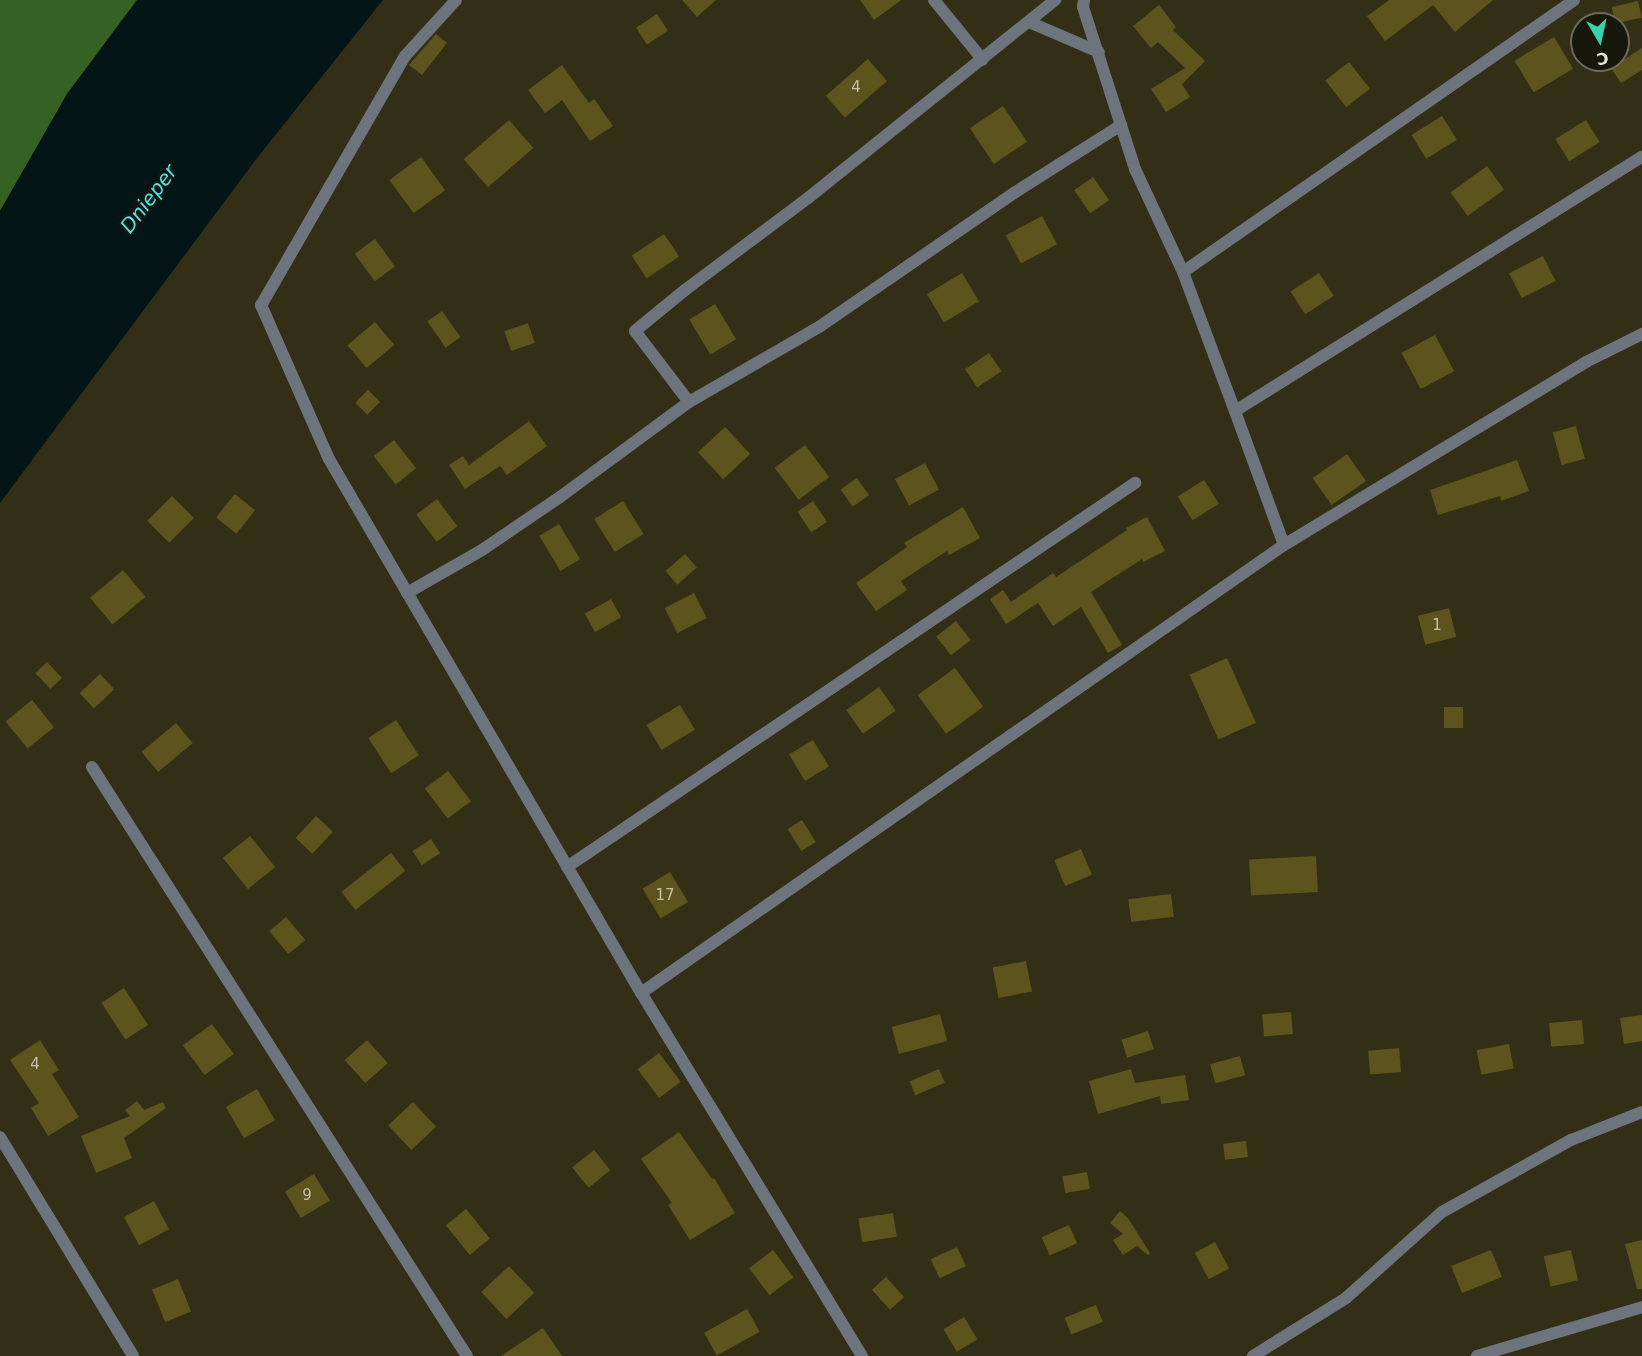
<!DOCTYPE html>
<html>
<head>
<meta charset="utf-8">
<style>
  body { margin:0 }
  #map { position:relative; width:1642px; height:1356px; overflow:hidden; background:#332f17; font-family:"DejaVu Sans",sans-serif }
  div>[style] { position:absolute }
  .green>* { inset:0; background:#356122 }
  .water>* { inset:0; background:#041517 }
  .building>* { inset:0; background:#5d531c; transform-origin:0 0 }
  .street>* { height:12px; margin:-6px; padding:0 6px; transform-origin:6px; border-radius:6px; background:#6d747d }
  span { translate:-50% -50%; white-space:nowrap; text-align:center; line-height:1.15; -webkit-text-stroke:4.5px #18170c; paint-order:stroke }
  .number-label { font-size:15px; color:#c4c0a8 }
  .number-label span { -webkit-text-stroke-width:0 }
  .water-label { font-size:20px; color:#4ce2ea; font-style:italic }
  .north { position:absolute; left:1570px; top:12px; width:60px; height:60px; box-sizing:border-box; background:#18170c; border:2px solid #6b695d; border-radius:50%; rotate:171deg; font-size:16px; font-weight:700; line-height:24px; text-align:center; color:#e7e5d6 }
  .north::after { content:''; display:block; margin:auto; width:21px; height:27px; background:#36d4a7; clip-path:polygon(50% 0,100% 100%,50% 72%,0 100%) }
</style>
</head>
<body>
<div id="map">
  <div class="green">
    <i style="clip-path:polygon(0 0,137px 0,67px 94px,0 211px)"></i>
  </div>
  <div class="water">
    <i style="clip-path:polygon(137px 0,383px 0,257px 158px,0 503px,0 211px,67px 94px)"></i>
  </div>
  <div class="building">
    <i style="clip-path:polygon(682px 0,716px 0,697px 17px)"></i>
    <i style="clip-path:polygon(860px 0,901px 0,874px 20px)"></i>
    <i style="clip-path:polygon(1389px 0,1493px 0,1455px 32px,1433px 5px,1385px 41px,1367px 16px)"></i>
    <i style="left:1638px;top:1px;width:17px;height:27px;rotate:77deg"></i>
    <i style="clip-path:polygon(1159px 5px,1176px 27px,1173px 30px,1205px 61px,1182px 84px,1190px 97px,1166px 112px,1151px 89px,1185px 68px,1158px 42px,1151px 48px,1133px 26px)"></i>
    <i style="left:657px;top:14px;width:20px;height:25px;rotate:57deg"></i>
    <i style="clip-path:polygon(436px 34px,447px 43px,422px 75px,409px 65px)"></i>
    <i style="left:1554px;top:37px;width:37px;height:46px;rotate:59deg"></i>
    <i style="clip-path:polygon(1642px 48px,1642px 70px,1621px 83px,1611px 68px)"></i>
    <i style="left:868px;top:59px;width:29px;height:56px;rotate:49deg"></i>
    <i style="left:1349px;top:62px;width:34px;height:30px;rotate:52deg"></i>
    <i style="clip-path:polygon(562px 65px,589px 103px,594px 99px,613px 126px,590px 141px,562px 100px,545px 113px,528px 90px)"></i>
    <i style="left:1003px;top:106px;width:43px;height:40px;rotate:56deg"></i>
    <i style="left:1442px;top:116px;width:28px;height:36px;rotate:58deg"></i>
    <i style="left:509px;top:120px;width:37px;height:60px;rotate:49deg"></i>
    <i style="left:1586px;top:120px;width:26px;height:36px;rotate:58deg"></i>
    <i style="left:421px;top:157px;width:41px;height:39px;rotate:54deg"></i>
    <i style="left:1487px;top:166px;width:29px;height:45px;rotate:54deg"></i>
    <i style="left:1093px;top:177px;width:28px;height:23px;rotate:55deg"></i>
    <i style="left:1042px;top:216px;width:32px;height:41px;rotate:62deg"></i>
    <i style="left:664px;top:234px;width:27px;height:39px;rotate:56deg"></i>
    <i style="left:375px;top:239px;width:34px;height:25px;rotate:54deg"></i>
    <i style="left:1543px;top:256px;width:28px;height:38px;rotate:63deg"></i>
    <i style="left:962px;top:273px;width:33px;height:41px;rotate:59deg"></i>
    <i style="left:1319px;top:273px;width:27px;height:34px;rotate:57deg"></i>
    <i style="left:715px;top:304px;width:41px;height:30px;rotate:59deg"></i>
    <i style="left:442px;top:311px;width:32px;height:18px;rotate:55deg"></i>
    <i style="left:375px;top:322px;width:30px;height:36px;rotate:50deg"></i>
    <i style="left:528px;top:323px;width:21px;height:25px;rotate:71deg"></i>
    <i style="left:1435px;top:335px;width:41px;height:38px;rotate:62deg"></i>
    <i style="left:989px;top:353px;width:22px;height:29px;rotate:56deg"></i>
    <i style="left:368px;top:390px;width:17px;height:18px;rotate:45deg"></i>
    <i style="clip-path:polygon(529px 421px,547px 446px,507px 475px,500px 466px,465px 489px,449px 465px,463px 456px,469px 465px)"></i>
    <i style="left:1576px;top:426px;width:34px;height:24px;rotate:75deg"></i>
    <i style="left:725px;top:427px;width:37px;height:37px;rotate:47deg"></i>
    <i style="left:394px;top:440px;width:36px;height:26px;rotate:52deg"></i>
    <i style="left:805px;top:445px;width:40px;height:38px;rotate:53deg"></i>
    <i style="left:1347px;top:454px;width:33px;height:42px;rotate:55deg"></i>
    <i style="clip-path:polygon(1517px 460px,1529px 491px,1501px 501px,1500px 496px,1438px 515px,1430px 490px)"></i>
    <i style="left:925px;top:463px;width:30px;height:34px;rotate:62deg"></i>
    <i style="left:857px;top:478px;width:21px;height:20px;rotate:55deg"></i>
    <i style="left:1204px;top:480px;width:28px;height:31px;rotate:58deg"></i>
    <i style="left:235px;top:494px;width:26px;height:30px;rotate:39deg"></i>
    <i style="left:172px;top:496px;width:31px;height:35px;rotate:45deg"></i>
    <i style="left:437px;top:499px;width:34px;height:26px;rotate:53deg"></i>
    <i style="left:623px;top:501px;width:39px;height:34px;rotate:58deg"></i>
    <i style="left:813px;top:501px;width:25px;height:19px;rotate:56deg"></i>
    <i style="clip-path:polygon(963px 507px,980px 538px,949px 555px,947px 551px,901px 581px,907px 590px,876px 611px,856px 583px,907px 547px,904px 543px)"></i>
    <i style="clip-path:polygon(1147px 517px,1165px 551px,1143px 562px,1142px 559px,1091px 592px,1122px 645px,1108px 653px,1081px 607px,1053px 626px,1038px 603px,1006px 624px,990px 599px,1003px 590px,1011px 602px,1053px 573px,1056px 577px,1127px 530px,1126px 528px)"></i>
    <i style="left:559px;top:524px;width:41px;height:23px;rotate:59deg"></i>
    <i style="left:685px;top:554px;width:18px;height:26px;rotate:49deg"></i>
    <i style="left:123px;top:570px;width:35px;height:43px;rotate:50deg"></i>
    <i style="left:694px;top:593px;width:28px;height:33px;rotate:63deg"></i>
    <i style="left:611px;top:599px;width:21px;height:30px;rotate:61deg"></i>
    <i style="left:1449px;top:608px;width:30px;height:32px;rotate:76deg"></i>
    <i style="left:956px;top:621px;width:24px;height:25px;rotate:52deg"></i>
    <i style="left:1227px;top:658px;width:71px;height:41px;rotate:66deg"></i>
    <i style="left:47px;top:662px;width:22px;height:16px;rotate:47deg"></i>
    <i style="left:955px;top:668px;width:48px;height:46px;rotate:54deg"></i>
    <i style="left:100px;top:674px;width:21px;height:28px;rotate:47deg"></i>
    <i style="left:879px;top:687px;width:29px;height:40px;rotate:55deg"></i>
    <i style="left:32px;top:700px;width:35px;height:34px;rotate:51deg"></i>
    <i style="left:680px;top:705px;width:29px;height:39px;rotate:59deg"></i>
    <i style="left:1463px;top:707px;width:21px;height:19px;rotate:90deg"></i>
    <i style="left:396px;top:720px;width:42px;height:33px;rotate:57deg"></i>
    <i style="left:176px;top:723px;width:26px;height:45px;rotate:50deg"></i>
    <i style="left:813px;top:740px;width:31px;height:28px;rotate:59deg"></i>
    <i style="left:448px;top:771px;width:38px;height:29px;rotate:53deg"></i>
    <i style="left:316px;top:816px;width:23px;height:30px;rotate:43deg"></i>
    <i style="left:802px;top:820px;width:26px;height:17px;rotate:58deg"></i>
    <i style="left:250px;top:836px;width:40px;height:35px;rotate:51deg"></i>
    <i style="left:431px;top:839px;width:17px;height:22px;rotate:57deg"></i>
    <i style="left:1081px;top:849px;width:28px;height:29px;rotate:67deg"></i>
    <i style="left:391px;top:853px;width:23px;height:63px;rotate:52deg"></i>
    <i style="left:1316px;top:856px;width:36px;height:67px;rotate:87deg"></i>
    <i style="left:670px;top:872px;width:35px;height:32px;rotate:59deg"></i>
    <i style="left:1171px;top:894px;width:23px;height:43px;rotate:83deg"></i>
    <i style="left:286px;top:917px;width:30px;height:22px;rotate:50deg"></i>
    <i style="left:1026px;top:961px;width:31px;height:34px;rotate:79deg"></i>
    <i style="left:124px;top:988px;width:44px;height:27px;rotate:57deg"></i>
    <i style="left:1291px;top:1012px;width:22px;height:29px;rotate:85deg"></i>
    <i style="left:940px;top:1014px;width:28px;height:50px;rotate:75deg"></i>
    <i style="clip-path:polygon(1642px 1015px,1642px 1041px,1624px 1044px,1620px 1018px)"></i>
    <i style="left:1582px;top:1020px;width:24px;height:33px;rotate:85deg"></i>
    <i style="left:212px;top:1024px;width:37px;height:36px;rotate:54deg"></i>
    <i style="left:1148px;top:1031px;width:19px;height:28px;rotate:72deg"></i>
    <i style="clip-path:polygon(40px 1040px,59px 1070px,52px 1074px,79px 1117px,48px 1136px,31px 1108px,39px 1103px,10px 1060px)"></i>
    <i style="left:367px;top:1040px;width:31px;height:30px;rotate:48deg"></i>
    <i style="left:1509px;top:1044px;width:25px;height:33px;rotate:79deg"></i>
    <i style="left:1399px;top:1048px;width:24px;height:31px;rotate:85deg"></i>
    <i style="left:659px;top:1053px;width:36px;height:27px;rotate:53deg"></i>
    <i style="left:1240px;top:1056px;width:20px;height:31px;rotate:75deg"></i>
    <i style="left:939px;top:1069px;width:15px;height:32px;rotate:67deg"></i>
    <i style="clip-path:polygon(1131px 1069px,1135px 1083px,1185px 1075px,1189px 1100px,1161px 1104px,1160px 1096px,1098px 1114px,1089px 1081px)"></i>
    <i style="left:257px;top:1089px;width:36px;height:36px;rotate:60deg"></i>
    <i style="clip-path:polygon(137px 1101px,144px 1110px,163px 1102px,166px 1108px,124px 1138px,132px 1158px,96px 1173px,81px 1136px,130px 1116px,125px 1110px)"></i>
    <i style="left:413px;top:1102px;width:34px;height:34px;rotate:47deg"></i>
    <i style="clip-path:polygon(679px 1132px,712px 1179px,714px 1178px,735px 1213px,690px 1240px,668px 1205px,672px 1203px,641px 1159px)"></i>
    <i style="left:1246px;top:1141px;width:16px;height:23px;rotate:83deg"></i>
    <i style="left:594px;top:1150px;width:26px;height:28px;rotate:51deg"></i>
    <i style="left:1087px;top:1172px;width:17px;height:25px;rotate:80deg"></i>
    <i style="left:314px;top:1174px;width:31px;height:34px;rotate:59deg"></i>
    <i style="left:154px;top:1201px;width:32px;height:34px;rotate:62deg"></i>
    <i style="left:466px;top:1209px;width:38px;height:26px;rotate:51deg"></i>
    <i style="clip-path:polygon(1120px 1211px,1128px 1218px,1150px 1253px,1148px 1255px,1137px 1246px,1123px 1255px,1113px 1240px,1123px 1234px,1110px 1223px)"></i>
    <i style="left:893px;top:1213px;width:24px;height:35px;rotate:81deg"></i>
    <i style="left:1069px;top:1225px;width:20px;height:30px;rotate:66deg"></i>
    <i style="clip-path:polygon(1642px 1240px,1642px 1289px,1637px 1289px,1625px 1244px)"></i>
    <i style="left:1215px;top:1242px;width:30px;height:23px;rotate:62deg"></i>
    <i style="left:957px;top:1247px;width:21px;height:29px;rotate:65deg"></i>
    <i style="left:773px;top:1250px;width:34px;height:30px;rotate:53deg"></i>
    <i style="left:1491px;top:1250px;width:29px;height:43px;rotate:68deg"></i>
    <i style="left:1571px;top:1250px;width:31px;height:28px;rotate:77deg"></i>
    <i style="left:509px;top:1266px;width:37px;height:38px;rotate:47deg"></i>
    <i style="left:886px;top:1277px;width:27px;height:19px;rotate:48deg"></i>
    <i style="left:178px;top:1279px;width:35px;height:28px;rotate:68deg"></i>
    <i style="left:1096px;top:1305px;width:18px;height:34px;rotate:68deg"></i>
    <i style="left:747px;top:1309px;width:26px;height:49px;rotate:61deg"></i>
    <i style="left:964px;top:1317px;width:26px;height:24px;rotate:59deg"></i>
    <i style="clip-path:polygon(543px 1328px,562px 1356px,501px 1356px)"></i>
  </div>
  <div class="street">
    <i style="left:456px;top:0;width:76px;rotate:132.3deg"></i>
    <i style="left:405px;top:56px;width:288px;rotate:120deg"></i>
    <i style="left:261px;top:305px;width:168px;rotate:66.2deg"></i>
    <i style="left:329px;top:459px;width:618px;rotate:59.7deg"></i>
    <i style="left:934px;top:0;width:77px;rotate:50.8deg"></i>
    <i style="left:1084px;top:0;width:7px;rotate:98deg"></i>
    <i style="left:1083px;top:7px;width:170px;rotate:72.2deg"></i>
    <i style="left:1135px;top:169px;width:114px;rotate:65deg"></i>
    <i style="left:1183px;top:272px;width:148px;rotate:69.5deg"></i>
    <i style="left:1029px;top:22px;width:76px;rotate:23.2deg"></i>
    <i style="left:1183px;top:272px;width:476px;rotate:-34.8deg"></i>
    <i style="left:689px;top:402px;width:150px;rotate:-30deg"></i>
    <i style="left:819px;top:327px;width:237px;rotate:-34.5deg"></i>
    <i style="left:1014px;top:193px;width:127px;rotate:-32.4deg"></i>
    <i style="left:1284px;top:545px;width:353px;rotate:-31.2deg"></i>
    <i style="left:1586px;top:362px;width:63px;rotate:-26.6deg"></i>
    <i style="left:407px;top:593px;width:86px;rotate:-29.8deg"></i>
    <i style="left:482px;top:550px;width:94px;rotate:-34.2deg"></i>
    <i style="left:560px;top:497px;width:160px;rotate:-36.4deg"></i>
    <i style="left:689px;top:402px;width:89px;rotate:-127.3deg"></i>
    <i style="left:635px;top:331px;width:65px;rotate:-39.4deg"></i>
    <i style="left:685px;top:290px;width:154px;rotate:-36.8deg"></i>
    <i style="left:808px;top:198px;width:317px;rotate:-38.7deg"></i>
    <i style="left:92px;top:767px;width:698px;rotate:57.52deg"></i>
    <i style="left:567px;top:867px;width:686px;rotate:-34.06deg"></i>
    <i style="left:0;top:1137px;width:256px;rotate:58.7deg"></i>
    <i style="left:862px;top:1356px;width:425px;rotate:-121.3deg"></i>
    <i style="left:641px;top:993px;width:784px;rotate:-34.87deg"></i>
    <i style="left:1284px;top:545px;width:143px;rotate:-110.1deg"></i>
    <i style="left:1235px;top:411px;width:480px;rotate:-32deg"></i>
    <i style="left:1253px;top:1356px;width:110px;rotate:-31.9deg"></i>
    <i style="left:1346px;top:1298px;width:129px;rotate:-41.9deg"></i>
    <i style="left:1442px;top:1212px;width:148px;rotate:-29.2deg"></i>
    <i style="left:1571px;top:1140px;width:76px;rotate:-21.5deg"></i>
    <i style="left:1477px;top:1356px;width:172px;rotate:-16.5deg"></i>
  </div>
  <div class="number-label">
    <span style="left:856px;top:88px">4</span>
    <span style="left:1437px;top:626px">1</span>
    <span style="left:665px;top:896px">17</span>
    <span style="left:35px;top:1065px">4</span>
    <span style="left:307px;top:1196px">9</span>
  </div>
  <div class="water-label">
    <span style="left:149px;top:199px;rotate:-53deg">Dnieper</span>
  </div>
  <div class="north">С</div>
</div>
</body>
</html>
